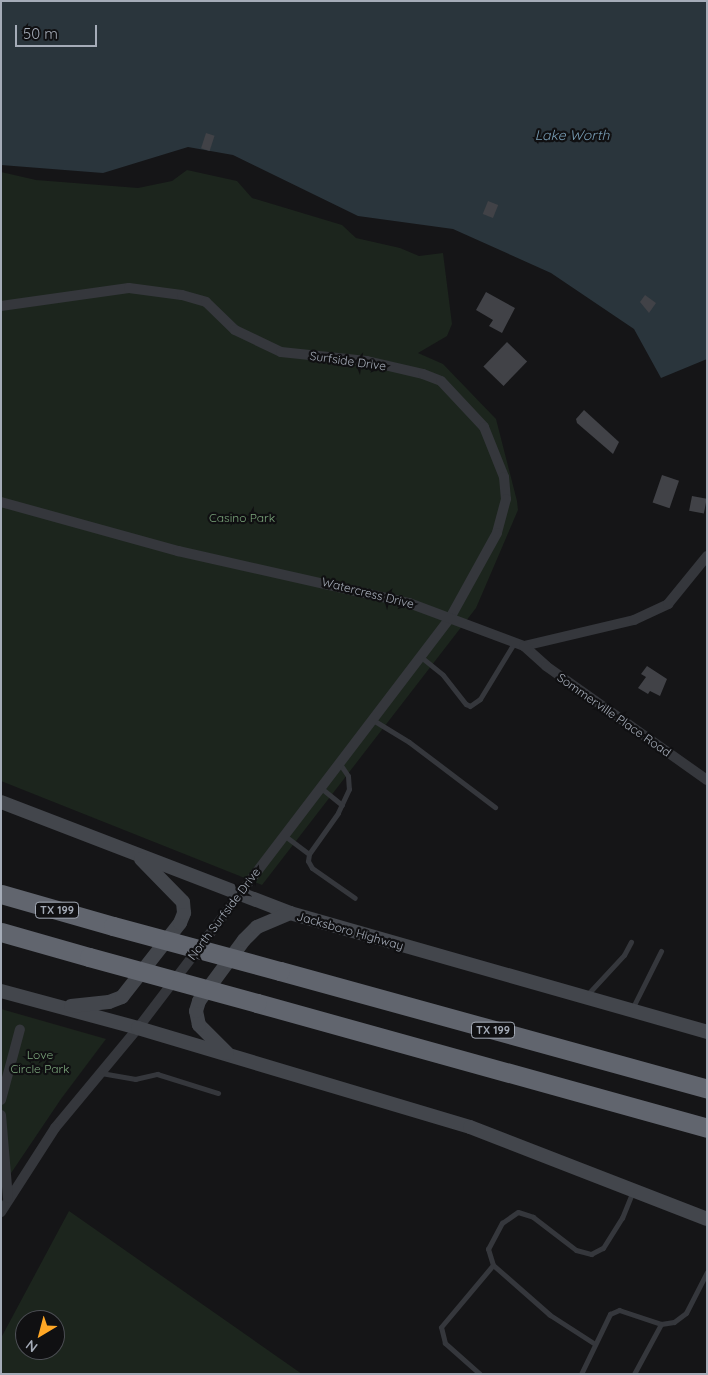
<!DOCTYPE html>
<html>
<head>
<meta charset="utf-8">
<style>
  body { margin:0 }
  #map { position:relative; width:708px; height:1375px; overflow:hidden; background:#151517; font-family:Quicksand,sans-serif }
  div>[style] { position:absolute }
  .green>* { inset:0; background:#1c251d }
  .water>* { inset:0; background:#2a353c }
  .building>* { inset:0; background:#414247; transform-origin:0 0 }
  .service>* { height:5px; margin:-2.5px; padding:0 2.5px; transform-origin:2.5px; border-radius:2.5px; background:#35373c }
  .minor>* { height:10px; margin:-5px; padding:0 5px; transform-origin:5px; border-radius:5px; background:#35373c }
  .secondary>* { height:14px; margin:-7px; padding:0 7px; transform-origin:7px; border-radius:7px; background:#43464c }
  .motorway>* { height:19px; margin:-9.5px; padding:0 9.5px; transform-origin:9.5px; border-radius:9.5px; background:#61656e }
  .motorway-bridge>* { height:19px; margin:-9.5px; padding:0 9.5px; transform-origin:9.5px; border-radius:9.5px; background:#61656e }
  span { translate:-50% -50%; white-space:nowrap; text-align:center; line-height:1.15; -webkit-text-stroke:4.5px #101012; paint-order:stroke }
  .shield-label span { padding:1px 4px; background:#101012; border:1px solid; border-radius:4px; -webkit-text-stroke-width:0 }
  .shield-label { font-size:11px; color:#a5acb8; font-weight:700 }
  .street-label { font-size:12px; color:#a5acb8 }
  .park-label { font-size:12px; color:#7ba57b }
  .water-label { font-size:14px; color:#799eb6; font-style:italic }
  .frame { position:absolute; inset:0; border:2px solid #a5acb8; pointer-events:none }
  .north { position:absolute; left:15px; top:1310px; width:50px; height:50px; box-sizing:border-box; background:#101012; border:1px solid #4c4e54; border-radius:50%; rotate:217deg; font-size:14px; font-weight:700; line-height:20px; text-align:center; color:#a5acb8 }
  .north::after { content:''; display:block; margin:auto; width:18px; height:22px; background:#ffa725; clip-path:polygon(50% 0,100% 100%,50% 72%,0 100%) }
  .scale { position:absolute; left:15px; top:25px; width:82px; height:22px; box-sizing:border-box; border:2px solid #a5acb8; border-top:0; padding-left:6px; font-size:15px; line-height:18px; white-space:nowrap; color:#a5acb8; -webkit-text-stroke:4px #101012; paint-order:stroke }
</style>
</head>
<body>
<div id="map">
  <div class="green">
    <i style="clip-path:polygon(187px 170px,237px 181px,252px 198px,342px 225px,356px 238px,400px 248px,419px 256px,443px 253px,452px 324px,447px 336px,418px 353px,443px 364px,496px 419px,517px 501px,518px 510px,476px 608px,262px 885px,1px 781px,1px 172px,36px 180px,138px 188px,172px 181px)"></i>
    <i style="clip-path:polygon(1px 1009px,106px 1039px,61px 1099px,1px 1188px)"></i>
    <i style="clip-path:polygon(evenodd,69px 1211px,302px 1374px,1px 1374px,1px 1338px,69px 1211px,25px 1320px,55px 1320px,55px 1350px,25px 1350px,25px 1320px)"></i>
  </div>
  <div class="water">
    <i style="clip-path:polygon(1px 1px,707px 1px,707px 359px,661px 378px,634px 329px,551px 273px,453px 229px,358px 216px,233px 155px,188px 147px,103px 173px,1px 165px)"></i>
  </div>
  <div class="building">
    <i style="left:206px;top:133px;width:9px;height:16px;rotate:18deg"></i>
    <i style="left:488px;top:201px;width:11px;height:14px;rotate:22deg"></i>
    <i style="clip-path:polygon(486px 292px,515px 308px,502px 333px,489px 326px,493px 320px,476px 310px)"></i>
    <i style="clip-path:polygon(645px 295px,656px 303px,649px 313px,640px 302px)"></i>
    <i style="left:507px;top:342px;width:28px;height:34px;rotate:44deg"></i>
    <i style="clip-path:polygon(584px 410px,619px 442px,613px 454px,577px 423px,576px 419px)"></i>
    <i style="left:662px;top:475px;width:18px;height:29px;rotate:19deg"></i>
    <i style="left:692px;top:496px;width:15px;height:15px;rotate:11deg"></i>
    <i style="clip-path:polygon(647px 666px,667px 679px,660px 696px,650px 691px,648px 694px,638px 688px,646px 677px,641px 674px)"></i>
  </div>
  <div class="service">
    <i style="left:421px;top:657px;width:28px;rotate:39deg"></i>
    <i style="left:443px;top:675px;width:37px;rotate:52deg"></i>
    <i style="left:466px;top:704px;width:4px;rotate:27deg"></i>
    <i style="left:470px;top:706px;width:12px;rotate:-35deg"></i>
    <i style="left:480px;top:699px;width:66px;rotate:-58.7deg"></i>
    <i style="left:373px;top:720px;width:42px;rotate:31.4deg"></i>
    <i style="left:409px;top:742px;width:108px;rotate:37.1deg"></i>
    <i style="left:340px;top:764px;width:14px;rotate:56deg"></i>
    <i style="left:348px;top:776px;width:13px;rotate:86deg"></i>
    <i style="left:349px;top:789px;width:26px;rotate:115deg"></i>
    <i style="left:338px;top:813px;width:50px;rotate:125.3deg"></i>
    <i style="left:309px;top:854px;width:7px;rotate:98deg"></i>
    <i style="left:308px;top:861px;width:8px;rotate:60deg"></i>
    <i style="left:312px;top:868px;width:52px;rotate:34.9deg"></i>
    <i style="left:321px;top:788px;width:27px;rotate:39deg"></i>
    <i style="left:285px;top:836px;width:30px;rotate:37deg"></i>
    <i style="left:586px;top:996px;width:56px;rotate:-47.2deg"></i>
    <i style="left:624px;top:955px;width:15px;rotate:-62deg"></i>
    <i style="left:632px;top:1009px;width:65px;rotate:-63.4deg"></i>
    <i style="left:101px;top:1073px;width:35px;rotate:10deg"></i>
    <i style="left:135px;top:1079px;width:23px;rotate:-13deg"></i>
    <i style="left:157px;top:1074px;width:64px;rotate:17.3deg"></i>
    <i style="left:595px;top:1344px;width:54px;rotate:-147.2deg"></i>
    <i style="left:550px;top:1315px;width:76px;rotate:-138.7deg"></i>
    <i style="left:493px;top:1265px;width:17px;rotate:-107deg"></i>
    <i style="left:488px;top:1249px;width:30px;rotate:-62deg"></i>
    <i style="left:502px;top:1223px;width:19px;rotate:-35deg"></i>
    <i style="left:518px;top:1212px;width:16px;rotate:18deg"></i>
    <i style="left:533px;top:1217px;width:54px;rotate:37.5deg"></i>
    <i style="left:576px;top:1250px;width:16px;rotate:15deg"></i>
    <i style="left:591px;top:1254px;width:13px;rotate:-27deg"></i>
    <i style="left:603px;top:1248px;width:36px;rotate:-58deg"></i>
    <i style="left:622px;top:1218px;width:29px;rotate:-68deg"></i>
    <i style="left:480px;top:1374px;width:47px;rotate:-138.5deg"></i>
    <i style="left:445px;top:1343px;width:16px;rotate:-104deg"></i>
    <i style="left:441px;top:1327px;width:81px;rotate:-50deg"></i>
    <i style="left:581px;top:1374px;width:67px;rotate:-64.2deg"></i>
    <i style="left:610px;top:1314px;width:10px;rotate:-24deg"></i>
    <i style="left:619px;top:1310px;width:44px;rotate:18.4deg"></i>
    <i style="left:661px;top:1324px;width:13px;rotate:-9deg"></i>
    <i style="left:674px;top:1322px;width:15px;rotate:-37deg"></i>
    <i style="left:686px;top:1313px;width:46px;rotate:-62.9deg"></i>
    <i style="left:634px;top:1374px;width:57px;rotate:-61.6deg"></i>
  </div>
  <div class="minor">
    <i style="left:1px;top:306px;width:129px;rotate:-8deg"></i>
    <i style="left:129px;top:288px;width:53px;rotate:7.5deg"></i>
    <i style="left:182px;top:295px;width:25px;rotate:16deg"></i>
    <i style="left:206px;top:302px;width:40px;rotate:44deg"></i>
    <i style="left:235px;top:330px;width:51px;rotate:25.6deg"></i>
    <i style="left:281px;top:352px;width:86px;rotate:6deg"></i>
    <i style="left:367px;top:361px;width:57px;rotate:13.1deg"></i>
    <i style="left:423px;top:374px;width:19px;rotate:21deg"></i>
    <i style="left:441px;top:381px;width:63px;rotate:46.9deg"></i>
    <i style="left:484px;top:427px;width:54px;rotate:68.2deg"></i>
    <i style="left:504px;top:477px;width:22px;rotate:85deg"></i>
    <i style="left:506px;top:499px;width:35px;rotate:105deg"></i>
    <i style="left:497px;top:533px;width:97px;rotate:118.9deg"></i>
    <i style="left:450px;top:618px;width:515px;rotate:127.27deg"></i>
    <i style="left:138px;top:1028px;width:130px;rotate:129.7deg"></i>
    <i style="left:55px;top:1128px;width:100px;rotate:122.7deg"></i>
    <i style="left:1px;top:502px;width:184px;rotate:15.5deg"></i>
    <i style="left:178px;top:551px;width:237px;rotate:12.7deg"></i>
    <i style="left:409px;top:603px;width:123px;rotate:20.5deg"></i>
    <i style="left:524px;top:646px;width:113px;rotate:-13.3deg"></i>
    <i style="left:634px;top:620px;width:38px;rotate:-25deg"></i>
    <i style="left:668px;top:604px;width:62px;rotate:-50.9deg"></i>
    <i style="left:524px;top:646px;width:30px;rotate:42deg"></i>
    <i style="left:546px;top:666px;width:197px;rotate:35.3deg"></i>
    <i style="left:1px;top:1100px;width:73px;rotate:-75deg"></i>
    <i style="left:1px;top:1115px;width:83px;rotate:85.2deg"></i>
  </div>
  <div class="secondary">
    <i style="left:1px;top:802px;width:310px;rotate:21deg"></i>
    <i style="left:290px;top:913px;width:434px;rotate:15.9deg"></i>
    <i style="left:1px;top:991px;width:142px;rotate:15.1deg"></i>
    <i style="left:138px;top:1028px;width:346px;rotate:16.6deg"></i>
    <i style="left:470px;top:1127px;width:254px;rotate:21.2deg"></i>
    <i style="left:71px;top:1006px;width:38px;rotate:-6deg"></i>
    <i style="left:109px;top:1002px;width:14px;rotate:-21deg"></i>
    <i style="left:122px;top:997px;width:94px;rotate:-51.9deg"></i>
    <i style="left:180px;top:923px;width:11px;rotate:-68deg"></i>
    <i style="left:184px;top:913px;width:11px;rotate:-95deg"></i>
    <i style="left:183px;top:902px;width:60px;rotate:-134.3deg"></i>
    <i style="left:227px;top:1053px;width:40px;rotate:-135deg"></i>
    <i style="left:199px;top:1025px;width:14px;rotate:-102deg"></i>
    <i style="left:196px;top:1011px;width:10px;rotate:-73deg"></i>
    <i style="left:199px;top:1001px;width:76px;rotate:-53.6deg"></i>
    <i style="left:244px;top:940px;width:18px;rotate:-45deg"></i>
    <i style="left:257px;top:927px;width:36px;rotate:-23deg"></i>
  </div>
  <div class="motorway">
    <i style="left:1px;top:894px;width:116px;rotate:15.9deg"></i>
    <i style="left:1px;top:932px;width:91px;rotate:15.9deg"></i>
    <i style="left:280px;top:971px;width:443px;rotate:15.4deg"></i>
    <i style="left:257px;top:1003px;width:467px;rotate:15.5deg"></i>
  </div>
  <div class="motorway-bridge">
    <i style="left:113px;top:926px;width:173px;rotate:15.1deg"></i>
    <i style="left:89px;top:957px;width:174px;rotate:15.3deg"></i>
  </div>
  <div class="shield-label">
    <span style="left:57px;top:910px">TX 199</span>
    <span style="left:493px;top:1030px">TX 199</span>
  </div>
  <div class="street-label">
    <span style="left:348px;top:361px;rotate:8deg">Surfside Drive</span>
    <span style="left:368px;top:593px;rotate:14deg">Watercress Drive</span>
    <span style="left:614px;top:715px;rotate:35deg">Sommerville Place Road</span>
    <span style="left:224px;top:914px;rotate:-53deg">North Surfside Drive</span>
    <span style="left:350px;top:931px;rotate:16deg">Jacksboro Highway</span>
  </div>
  <div class="park-label">
    <span style="left:242px;top:518px">Casino Park</span>
    <span style="left:40px;top:1062px">Love<br>Circle Park</span>
  </div>
  <div class="water-label">
    <span style="left:572px;top:135px">Lake Worth</span>
  </div>
  <div class="frame"></div>
  <div class="north">N</div>
  <div class="scale">50 m</div>
</div>
</body>
</html>
